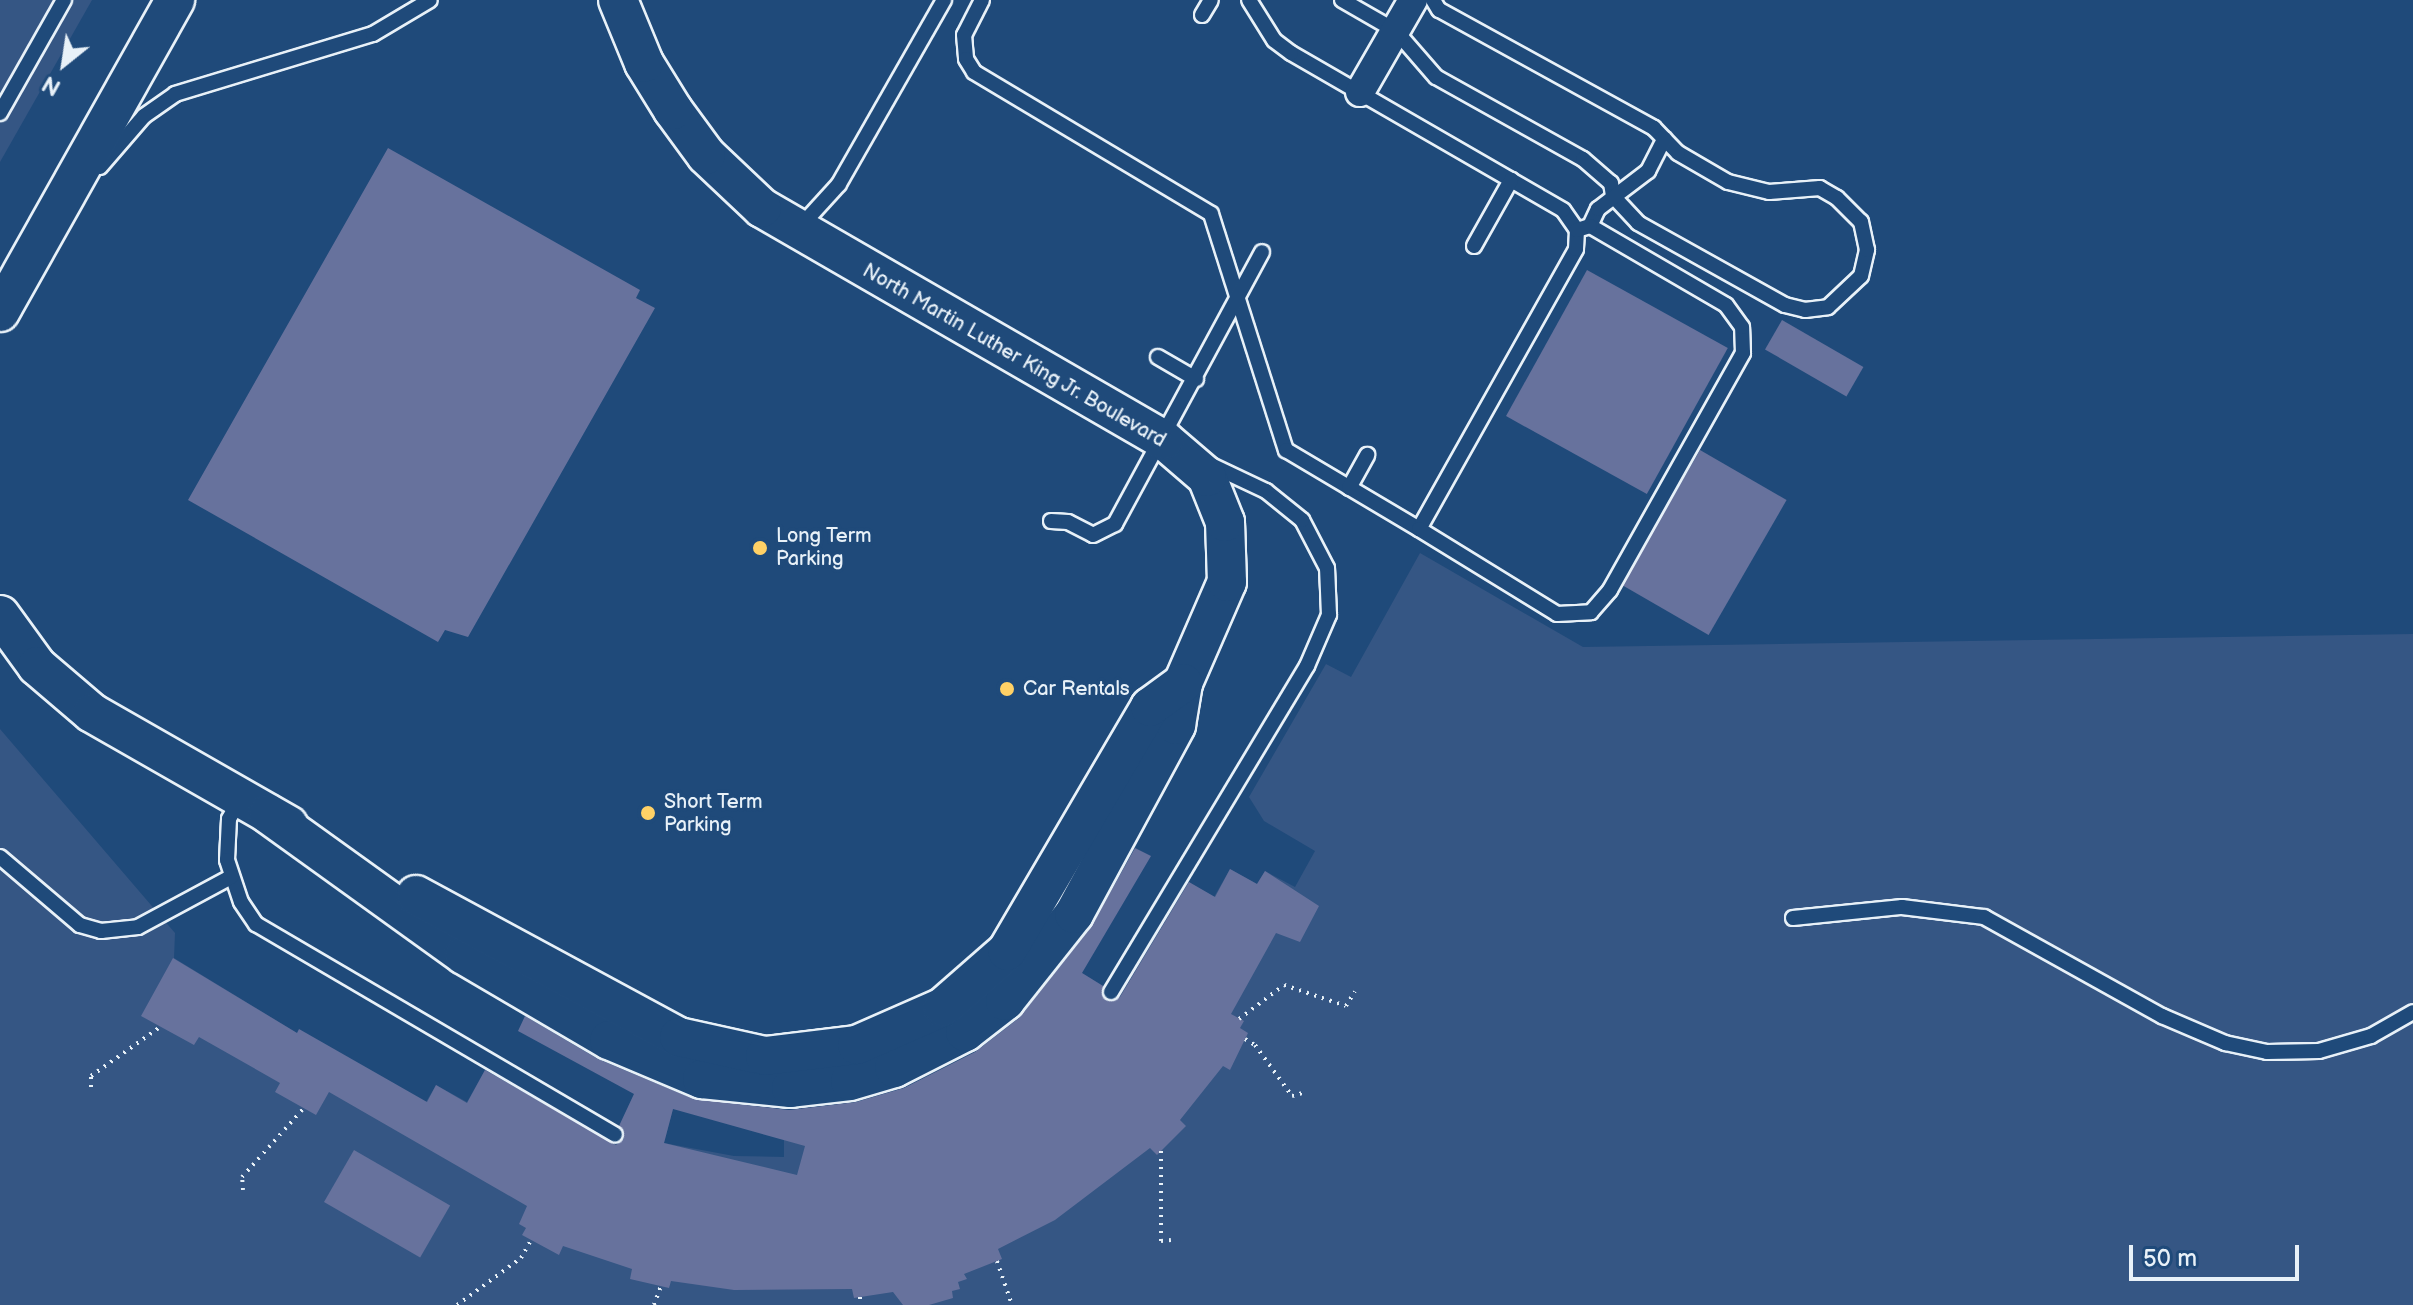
<!DOCTYPE html>
<html>
<head>
<meta charset="utf-8">
<style>
  body { margin:0 }
  #map { position:relative; width:2413px; height:1305px; overflow:hidden; background:#1f4a7a; font-family:"Balsamiq Sans",sans-serif }
  div>[style] { position:absolute }
  .built>* { inset:0; background:#355684 }
  .building>* { inset:0; background:#67729d; transform-origin:0 0 }
  .path>* { height:4px; margin-top:-2px; transform-origin:0; background:repeating-linear-gradient(90deg,#e8f1f8 0 2px,transparent 0 8px) }
  .roads { filter:drop-shadow(2px 0 #e8f1f8) drop-shadow(-2px 0 #e8f1f8) drop-shadow(0 2px #e8f1f8) drop-shadow(0 -2px #e8f1f8) }
  .lane>* { height:14px; margin:-7px; padding:0 7px; transform-origin:7px; border-radius:7px; background:#1f4a7a }
  .street>* { height:28px; margin:-14px; padding:0 14px; transform-origin:14px; border-radius:14px; background:#1f4a7a }
  .secondary>* { height:38px; margin:-19px; padding:0 19px; transform-origin:19px; border-radius:19px; background:#1f4a7a }
  .dots>* { width:22px; height:22px; translate:-50% -50%; box-sizing:border-box; border:4px solid #1f4a7a; border-radius:50% }
  span { translate:-50% -50%; white-space:nowrap; text-align:center; line-height:1.15; -webkit-text-stroke:7px #1f4a7a; paint-order:stroke }
  .street-label { font-size:20px; color:#e8f1f8 }
  .poi-label { font-size:20px; color:#e8f1f8 }
  .left { translate:0 -50%; text-align:left }
  .north { position:absolute; left:24px; top:24px; width:80px; height:80px; -webkit-text-stroke:6px #1f4a7a; paint-order:stroke; rotate:210deg; font-size:22px; font-weight:700; line-height:32px; text-align:center; color:#e8f1f8 }
  .north::after { content:''; display:block; margin:auto; width:28px; height:36px; background:#e8f1f8; clip-path:polygon(50% 0,100% 100%,50% 72%,0 100%) }
  .scale { position:absolute; left:2129px; top:1245px; width:170px; height:36px; box-sizing:border-box; border:4px solid #e8f1f8; border-top:0; padding-left:10px; font-size:24px; line-height:28px; white-space:nowrap; color:#e8f1f8; -webkit-text-stroke:6px #1f4a7a; paint-order:stroke }
</style>
</head>
<body>
<div id="map">
  <div class="built">
    <i style="clip-path:polygon(0 0,92px 0,0 162px)"></i>
    <i style="clip-path:polygon(1420px 553px,1583px 647px,2413px 634px,2413px 1305px,0 1305px,0 729px,175px 933px,174px 958px,297px 1033px,426px 1102px,436px 1085px,467px 1102px,485px 1070px,612px 1142px,634px 1094px,673px 1109px,664px 1143px,734px 1156px,784px 1157px,784px 1127px,828px 1143px,1055px 1005px,1082px 973px,1118px 995px,1185px 880px,1214px 897px,1230px 869px,1257px 884px,1265px 871px,1295px 887px,1315px 851px,1264px 821px,1249px 797px,1326px 664px,1351px 677px)"></i>
  </div>
  <div class="building">
    <i style="clip-path:polygon(388px 148px,640px 290px,636px 298px,655px 308px,468px 637px,445px 630px,438px 642px,188px 500px)"></i>
    <i style="left:1587px;top:270px;width:161px;height:167px;rotate:29deg"></i>
    <i style="left:1782px;top:320px;width:94px;height:34px;rotate:30deg"></i>
    <i style="left:1700px;top:450px;width:100px;height:156px;rotate:30deg"></i>
    <i style="clip-path:polygon(evenodd,1135px 848px,1151px 856px,1082px 973px,1103px 986px,1107px 1001px,1120px 997px,1189px 882px,1215px 897px,1230px 869px,1257px 884px,1265px 871px,1319px 906px,1300px 942px,1276px 933px,1231px 1014px,1244px 1021px,1240px 1028px,1248px 1033px,1230px 1070px,1223px 1066px,1180px 1120px,1186px 1126px,1157px 1155px,1150px 1148px,1055px 1220px,998px 1249px,1002px 1259px,964px 1274px,967px 1279px,958px 1282px,960px 1289px,952px 1291px,953px 1298px,929px 1305px,903px 1305px,893px 1292px,854px 1298px,852px 1289px,734px 1290px,671px 1281px,669px 1288px,630px 1279px,632px 1269px,563px 1246px,559px 1255px,522px 1235px,526px 1228px,519px 1224px,527px 1206px,329px 1092px,316px 1115px,275px 1092px,280px 1083px,199px 1037px,194px 1045px,141px 1016px,173px 958px,297px 1033px,299px 1029px,427px 1102px,436px 1085px,467px 1103px,485px 1070px,616px 1145px,624px 1139px,619px 1126px,634px 1094px,518px 1031px,525px 1016px,598px 1059px,694px 1099px,789px 1110px,856px 1102px,904px 1088px,975px 1052px,1019px 1018px,1091px 927px,1135px 848px,673px 1109px,805px 1146px,797px 1175px,664px 1143px,673px 1109px)"></i>
    <i style="left:354px;top:1150px;width:111px;height:60px;rotate:30deg"></i>
  </div>
  <div class="path">
    <i style="left:1239px;top:1019px;width:56px;rotate:-37.1deg"></i>
    <i style="left:1284px;top:985px;width:65px;rotate:18.7deg"></i>
    <i style="left:1346px;top:1006px;width:17px;rotate:-59deg"></i>
    <i style="left:1245px;top:1039px;width:12px;rotate:31deg"></i>
    <i style="left:1255px;top:1045px;width:63px;rotate:54deg"></i>
    <i style="left:1292px;top:1096px;width:15px;rotate:-16deg"></i>
    <i style="left:91px;top:1087px;width:11px;rotate:-90deg"></i>
    <i style="left:91px;top:1076px;width:85px;rotate:-35.4deg"></i>
    <i style="left:1161px;top:1151px;width:90px;rotate:90deg"></i>
    <i style="left:1161px;top:1241px;width:10px;rotate:-6deg"></i>
    <i style="left:243px;top:1190px;width:13px;rotate:-94deg"></i>
    <i style="left:242px;top:1177px;width:93px;rotate:-48.1deg"></i>
    <i style="left:997px;top:1261px;width:46px;rotate:71.2deg"></i>
    <i style="left:860px;top:1297px;width:8px;rotate:90deg"></i>
    <i style="left:457px;top:1305px;width:79px;rotate:-36.3deg"></i>
    <i style="left:521px;top:1258px;width:21px;rotate:-61deg"></i>
    <i style="left:654px;top:1305px;width:20px;rotate:-70deg"></i>
  </div>
  <div class="roads">
    <div class="lane">
      <i style="left:982px;top:0;width:39px;rotate:117deg"></i>
      <i style="left:964px;top:35px;width:24px;rotate:85deg"></i>
      <i style="left:966px;top:59px;width:15px;rotate:58deg"></i>
      <i style="left:974px;top:72px;width:276px;rotate:30.9deg"></i>
      <i style="left:1211px;top:214px;width:248px;rotate:72.4deg"></i>
      <i style="left:1286px;top:450px;width:155px;rotate:30.7deg"></i>
      <i style="left:1419px;top:529px;width:321px;rotate:-60.7deg"></i>
      <i style="left:1576px;top:249px;width:19px;rotate:-87deg"></i>
      <i style="left:1577px;top:230px;width:24px;rotate:-125deg"></i>
      <i style="left:1563px;top:210px;width:314px;rotate:-150deg"></i>
      <i style="left:1291px;top:53px;width:21px;rotate:-143deg"></i>
      <i style="left:1274px;top:40px;width:47px;rotate:-122deg"></i>
      <i style="left:1342px;top:0;width:62px;rotate:29.9deg"></i>
      <i style="left:1396px;top:31px;width:61px;rotate:49deg"></i>
      <i style="left:1436px;top:77px;width:168px;rotate:29.2deg"></i>
      <i style="left:1583px;top:159px;width:37px;rotate:41deg"></i>
      <i style="left:1611px;top:183px;width:13px;rotate:81deg"></i>
      <i style="left:1613px;top:196px;width:37px;rotate:47deg"></i>
      <i style="left:1638px;top:223px;width:168px;rotate:29.2deg"></i>
      <i style="left:1785px;top:305px;width:21px;rotate:14deg"></i>
      <i style="left:1805px;top:310px;width:23px;rotate:-7deg"></i>
      <i style="left:1828px;top:307px;width:45px;rotate:-43.2deg"></i>
      <i style="left:1861px;top:276px;width:27px;rotate:-77deg"></i>
      <i style="left:1867px;top:250px;width:29px;rotate:-102deg"></i>
      <i style="left:1861px;top:222px;width:34px;rotate:-135deg"></i>
      <i style="left:1837px;top:198px;width:20px;rotate:-150deg"></i>
      <i style="left:1820px;top:188px;width:51px;rotate:175.5deg"></i>
      <i style="left:1769px;top:192px;width:42px;rotate:-166.3deg"></i>
      <i style="left:1728px;top:182px;width:58px;rotate:-149.9deg"></i>
      <i style="left:1678px;top:153px;width:35px;rotate:-134deg"></i>
      <i style="left:1654px;top:128px;width:245px;rotate:-151.2deg"></i>
      <i style="left:1439px;top:10px;width:12px;rotate:-121deg"></i>
      <i style="left:1202px;top:15px;width:17px;rotate:-59deg"></i>
      <i style="left:0;top:113px;width:130px;rotate:-60.5deg"></i>
      <i style="left:100px;top:167px;width:67px;rotate:-49.2deg"></i>
      <i style="left:144px;top:116px;width:38px;rotate:-35deg"></i>
      <i style="left:175px;top:94px;width:207px;rotate:-16.9deg"></i>
      <i style="left:373px;top:34px;width:66px;rotate:-30.8deg"></i>
      <i style="left:1590px;top:226px;width:19px;rotate:-65deg"></i>
      <i style="left:1598px;top:209px;width:63px;rotate:-37.2deg"></i>
      <i style="left:1648px;top:171px;width:36px;rotate:-63deg"></i>
      <i style="left:799px;top:228px;width:59px;rotate:-47.7deg"></i>
      <i style="left:839px;top:184px;width:212px;rotate:-60.3deg"></i>
      <i style="left:1474px;top:246px;width:76px;rotate:-60.7deg"></i>
      <i style="left:1158px;top:357px;width:44px;rotate:30.1deg"></i>
      <i style="left:1349px;top:488px;width:38px;rotate:-61deg"></i>
      <i style="left:1051px;top:521px;width:17px;rotate:3deg"></i>
      <i style="left:1068px;top:522px;width:28px;rotate:27deg"></i>
      <i style="left:1093px;top:535px;width:25px;rotate:-27deg"></i>
      <i style="left:1115px;top:524px;width:309px;rotate:-61.6deg"></i>
      <i style="left:1419px;top:529px;width:162px;rotate:31.6deg"></i>
      <i style="left:1557px;top:614px;width:34px;rotate:-3deg"></i>
      <i style="left:1591px;top:612px;width:29px;rotate:-49deg"></i>
      <i style="left:1610px;top:590px;width:272px;rotate:-60.7deg"></i>
      <i style="left:1743px;top:353px;width:26px;rotate:-92deg"></i>
      <i style="left:1742px;top:327px;width:27px;rotate:-126deg"></i>
      <i style="left:1726px;top:305px;width:157px;rotate:-149.8deg"></i>
      <i style="left:1590px;top:226px;width:14px;rotate:163deg"></i>
      <i style="left:240px;top:799px;width:23px;rotate:119deg"></i>
      <i style="left:229px;top:819px;width:41px;rotate:92.8deg"></i>
      <i style="left:227px;top:860px;width:44px;rotate:71.6deg"></i>
      <i style="left:241px;top:902px;width:27px;rotate:56deg"></i>
      <i style="left:256px;top:924px;width:416px;rotate:30.4deg"></i>
      <i style="left:0;top:857px;width:105px;rotate:40.4deg"></i>
      <i style="left:80px;top:925px;width:22px;rotate:16deg"></i>
      <i style="left:101px;top:931px;width:37px;rotate:-6deg"></i>
      <i style="left:138px;top:927px;width:106px;rotate:-28.3deg"></i>
      <i style="left:1793px;top:918px;width:110px;rotate:-5.8deg"></i>
      <i style="left:1902px;top:907px;width:83px;rotate:7deg"></i>
      <i style="left:1984px;top:917px;width:204px;rotate:29.1deg"></i>
      <i style="left:2162px;top:1016px;width:69px;rotate:23.2deg"></i>
      <i style="left:2225px;top:1043px;width:43px;rotate:12.1deg"></i>
      <i style="left:2267px;top:1052px;width:52px;rotate:-1.1deg"></i>
      <i style="left:2319px;top:1051px;width:54px;rotate:-16.1deg"></i>
      <i style="left:2371px;top:1036px;width:48px;rotate:-29.7deg"></i>
      <i style="left:1111px;top:992px;width:380px;rotate:-59deg"></i>
      <i style="left:1307px;top:666px;width:56px;rotate:-66.7deg"></i>
      <i style="left:1329px;top:615px;width:47px;rotate:-92.4deg"></i>
      <i style="left:1327px;top:568px;width:54px;rotate:-117.5deg"></i>
      <i style="left:1302px;top:520px;width:46px;rotate:-141.1deg"></i>
      <i style="left:1266px;top:491px;width:63px;rotate:-154.7deg"></i>
    </div>
    <div class="street">
      <i style="left:1360px;top:92px;width:106px;rotate:-60.1deg"></i>
    </div>
    <div class="secondary">
      <i style="left:0;top:312px;width:358px;rotate:-60.7deg"></i>
      <i style="left:0;top:615px;width:63px;rotate:54deg"></i>
      <i style="left:37px;top:666px;width:72px;rotate:40.5deg"></i>
      <i style="left:92px;top:713px;width:226px;rotate:29.7deg"></i>
      <i style="left:268px;top:814px;width:241px;rotate:35.7deg"></i>
      <i style="left:464px;top:955px;width:168px;rotate:30.4deg"></i>
      <i style="left:609px;top:1040px;width:101px;rotate:22.8deg"></i>
      <i style="left:702px;top:1079px;width:89px;rotate:5.8deg"></i>
      <i style="left:791px;top:1088px;width:59px;rotate:-6.8deg"></i>
      <i style="left:850px;top:1081px;width:46px;rotate:-16.5deg"></i>
      <i style="left:894px;top:1068px;width:80px;rotate:-26.9deg"></i>
      <i style="left:965px;top:1032px;width:51px;rotate:-37.8deg"></i>
      <i style="left:1005px;top:1001px;width:111px;rotate:-51.6deg"></i>
      <i style="left:1074px;top:914px;width:215px;rotate:-61.6deg"></i>
      <i style="left:1176px;top:725px;width:43px;rotate:-80.5deg"></i>
      <i style="left:1183px;top:683px;width:110px;rotate:-66.5deg"></i>
      <i style="left:1227px;top:582px;width:60px;rotate:-91.9deg"></i>
      <i style="left:1225px;top:522px;width:48px;rotate:-111.8deg"></i>
      <i style="left:1207px;top:477px;width:57px;rotate:-139.3deg"></i>
      <i style="left:1164px;top:440px;width:464px;rotate:-150deg"></i>
      <i style="left:762px;top:208px;width:77px;rotate:-136.6deg"></i>
      <i style="left:706px;top:155px;width:56px;rotate:-126.3deg"></i>
      <i style="left:673px;top:110px;width:55px;rotate:-121.7deg"></i>
      <i style="left:644px;top:63px;width:68px;rotate:-112.4deg"></i>
      <i style="left:416px;top:895px;width:299px;rotate:28.4deg"></i>
      <i style="left:679px;top:1037px;width:88px;rotate:12.5deg"></i>
      <i style="left:765px;top:1056px;width:93px;rotate:-6.8deg"></i>
      <i style="left:857px;top:1045px;width:94px;rotate:-23.8deg"></i>
      <i style="left:943px;top:1007px;width:85px;rotate:-41.2deg"></i>
      <i style="left:1007px;top:951px;width:283px;rotate:-59.6deg"></i>
      <i style="left:1150px;top:707px;width:41px;rotate:-36deg"></i>
    </div>
  </div>
  <div class="dots">
    <i style="left:760px;top:548px;background:#ffd166"></i>
    <i style="left:1007px;top:689px;background:#ffd166"></i>
    <i style="left:648px;top:813px;background:#ffd166"></i>
  </div>
  <div class="street-label">
    <span style="left:1014px;top:356px;rotate:30deg">North Martin Luther King Jr. Boulevard</span>
  </div>
  <div class="poi-label">
    <span class="left" style="left:776px;top:548px">Long Term<br>Parking</span>
    <span class="left" style="left:1023px;top:689px">Car Rentals</span>
    <span class="left" style="left:664px;top:814px">Short Term<br>Parking</span>
  </div>
  <div class="north">N</div>
  <div class="scale">50 m</div>
</div>
</body>
</html>
